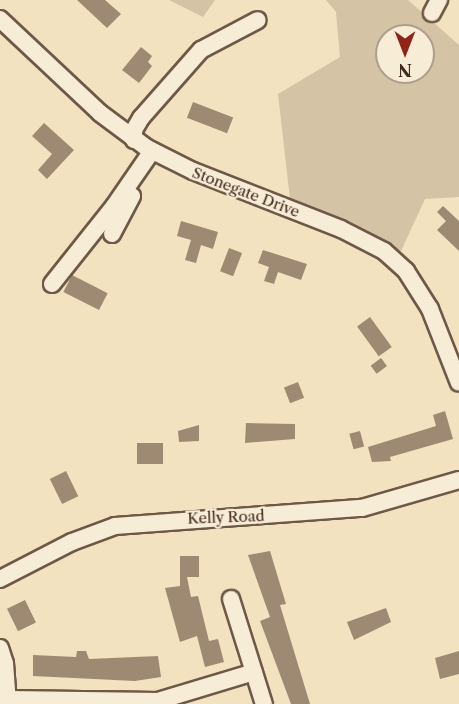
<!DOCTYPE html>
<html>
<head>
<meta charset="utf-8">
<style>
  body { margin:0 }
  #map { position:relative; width:459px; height:704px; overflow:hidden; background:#f2e2bf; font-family:"Libre Caslon Text",serif }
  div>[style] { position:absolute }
  .green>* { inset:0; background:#d4c3a4 }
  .building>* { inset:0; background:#9e8a73; transform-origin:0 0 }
  .roads { filter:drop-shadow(2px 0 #6e5848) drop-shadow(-2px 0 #6e5848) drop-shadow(0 2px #6e5848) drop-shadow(0 -2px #6e5848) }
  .minor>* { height:16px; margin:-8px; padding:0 8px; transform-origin:8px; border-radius:8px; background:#f7ecd5 }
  span { translate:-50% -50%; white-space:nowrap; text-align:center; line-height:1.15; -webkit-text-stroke:4.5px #f7ecd5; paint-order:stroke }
  .street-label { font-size:15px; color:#422a20 }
  .north { position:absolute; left:375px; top:24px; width:60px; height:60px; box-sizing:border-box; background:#f7ecd5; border:2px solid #af9e8d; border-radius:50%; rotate:180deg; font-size:16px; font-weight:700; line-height:24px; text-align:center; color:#422a20 }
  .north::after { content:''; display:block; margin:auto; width:21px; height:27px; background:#8f2418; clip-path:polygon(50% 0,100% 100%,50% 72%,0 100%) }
</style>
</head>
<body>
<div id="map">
  <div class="green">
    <i style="clip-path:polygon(169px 0,215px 0,203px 17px)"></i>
    <i style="clip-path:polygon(evenodd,326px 0,408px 0,459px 45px,459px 197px,425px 199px,401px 251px,290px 199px,278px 94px,340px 57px,336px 12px,326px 0,387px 36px,423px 36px,423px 72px,387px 72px,387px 36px)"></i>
  </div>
  <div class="building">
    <i style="clip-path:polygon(77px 0,105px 0,121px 14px,107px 28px)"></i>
    <i style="clip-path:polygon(141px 47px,152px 56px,148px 62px,152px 66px,139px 83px,122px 70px)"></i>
    <i style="left:193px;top:102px;width:43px;height:17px;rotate:21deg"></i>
    <i style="clip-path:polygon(44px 123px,74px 150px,47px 179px,38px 170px,52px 154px,32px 136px)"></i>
    <i style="clip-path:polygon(443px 206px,459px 221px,459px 251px,437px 230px,446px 221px,437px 212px)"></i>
    <i style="clip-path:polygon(181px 221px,218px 232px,213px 249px,201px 245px,196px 263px,185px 260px,191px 240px,177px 236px)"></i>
    <i style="left:229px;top:248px;width:14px;height:25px;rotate:21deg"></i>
    <i style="clip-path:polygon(263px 250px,307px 264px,301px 280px,278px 272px,274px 284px,264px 281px,269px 267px,258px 263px)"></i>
    <i style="left:72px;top:275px;width:40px;height:19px;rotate:27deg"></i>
    <i style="left:370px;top:317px;width:37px;height:16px;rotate:54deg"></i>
    <i style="left:381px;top:358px;width:10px;height:13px;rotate:53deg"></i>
    <i style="left:298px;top:382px;width:17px;height:15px;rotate:69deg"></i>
    <i style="clip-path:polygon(445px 411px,453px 439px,390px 457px,391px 461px,372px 462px,368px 447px,436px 426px,433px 415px)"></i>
    <i style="clip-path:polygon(246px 423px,295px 424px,295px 439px,245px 443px)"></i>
    <i style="clip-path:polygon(199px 425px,199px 441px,179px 442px,178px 431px)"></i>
    <i style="left:360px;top:431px;width:16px;height:11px;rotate:75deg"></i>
    <i style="left:137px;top:443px;width:26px;height:21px"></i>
    <i style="left:66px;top:471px;width:28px;height:18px;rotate:64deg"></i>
    <i style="clip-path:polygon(270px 551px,286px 604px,280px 605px,310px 704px,291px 704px,260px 621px,270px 617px,248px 555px)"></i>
    <i style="clip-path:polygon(180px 556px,199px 556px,199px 577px,187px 577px,191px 597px,198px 596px,209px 641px,218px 639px,224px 662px,205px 667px,197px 636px,180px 642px,165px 588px,180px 586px)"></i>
    <i style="left:25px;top:600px;width:25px;height:20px;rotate:64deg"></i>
    <i style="clip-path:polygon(386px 608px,391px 622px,354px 640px,347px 622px)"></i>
    <i style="clip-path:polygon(77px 651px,86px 651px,89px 659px,158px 656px,161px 677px,135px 681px,33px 676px,33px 655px,76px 657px)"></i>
    <i style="clip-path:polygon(459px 651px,459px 674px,440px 679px,435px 658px)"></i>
  </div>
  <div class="roads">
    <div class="minor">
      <i style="left:432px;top:13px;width:15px;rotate:-62deg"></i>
      <i style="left:0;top:19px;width:137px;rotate:43.2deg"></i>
      <i style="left:100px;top:113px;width:59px;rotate:36.7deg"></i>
      <i style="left:147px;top:148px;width:51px;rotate:26.6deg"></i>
      <i style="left:193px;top:171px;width:159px;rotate:21.4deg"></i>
      <i style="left:341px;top:229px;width:48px;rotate:27.1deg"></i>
      <i style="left:384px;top:251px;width:30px;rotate:42deg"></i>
      <i style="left:406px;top:271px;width:45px;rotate:57.7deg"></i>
      <i style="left:430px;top:309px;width:79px;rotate:68.6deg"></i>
      <i style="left:134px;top:140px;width:10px;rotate:-90deg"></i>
      <i style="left:134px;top:130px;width:14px;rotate:-60deg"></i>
      <i style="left:141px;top:118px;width:91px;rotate:-48.6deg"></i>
      <i style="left:201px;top:50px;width:64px;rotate:-27.8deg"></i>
      <i style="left:112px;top:234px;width:43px;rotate:-62.2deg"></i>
      <i style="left:52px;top:284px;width:100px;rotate:-51.5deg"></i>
      <i style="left:114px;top:206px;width:67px;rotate:-55.4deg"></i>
      <i style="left:0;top:579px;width:81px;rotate:-27.2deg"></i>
      <i style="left:72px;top:542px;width:46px;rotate:-20.4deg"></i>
      <i style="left:115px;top:526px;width:248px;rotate:-4.2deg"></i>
      <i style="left:362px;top:508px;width:101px;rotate:-16.1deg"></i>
      <i style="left:231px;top:599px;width:110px;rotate:72.6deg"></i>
      <i style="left:0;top:648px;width:16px;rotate:72deg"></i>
      <i style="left:5px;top:663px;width:41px;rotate:85.8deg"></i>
      <i style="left:8px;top:699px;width:150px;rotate:0.8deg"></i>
      <i style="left:158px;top:701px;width:100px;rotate:-16.8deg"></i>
    </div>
  </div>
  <div class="street-label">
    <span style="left:246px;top:192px;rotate:21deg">Stonegate Drive</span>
    <span style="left:226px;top:517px;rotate:-2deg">Kelly Road</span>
  </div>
  <div class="north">N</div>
</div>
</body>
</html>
